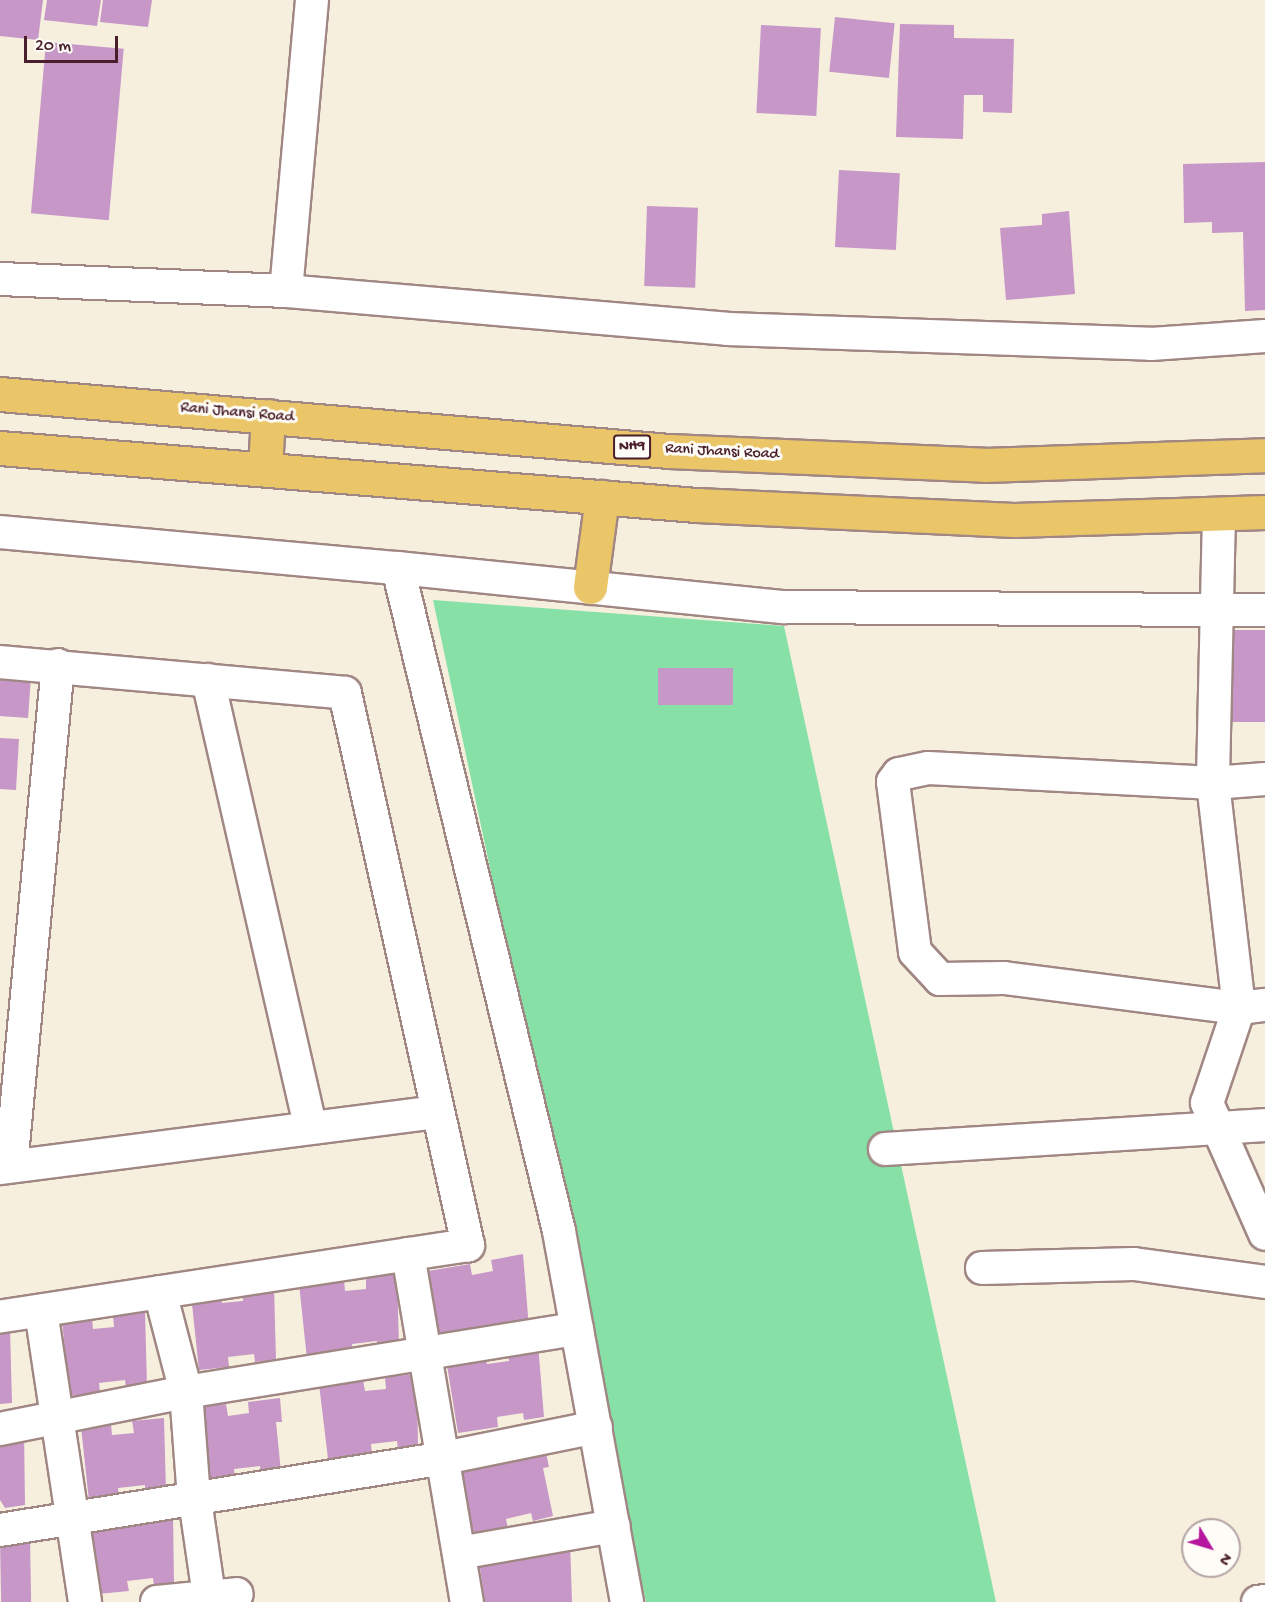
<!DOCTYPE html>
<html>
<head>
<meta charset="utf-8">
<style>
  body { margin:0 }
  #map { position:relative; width:1265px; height:1602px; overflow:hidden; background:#f7efde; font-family:"Gochi Hand",sans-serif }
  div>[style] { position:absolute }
  .green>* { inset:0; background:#87e1a7 }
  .building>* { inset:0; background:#c697c7; transform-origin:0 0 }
  .roads { filter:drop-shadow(2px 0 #a08784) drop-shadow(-2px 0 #a08784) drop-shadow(0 2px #a08784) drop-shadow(0 -2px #a08784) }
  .street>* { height:32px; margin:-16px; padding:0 16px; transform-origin:16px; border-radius:16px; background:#fff }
  .highway>* { height:33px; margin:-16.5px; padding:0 16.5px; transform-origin:16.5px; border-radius:16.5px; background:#ebc669 }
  span { translate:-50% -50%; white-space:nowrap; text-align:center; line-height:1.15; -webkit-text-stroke:6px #fdfcf7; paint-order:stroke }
  .shield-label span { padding:2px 4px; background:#fdfcf7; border:2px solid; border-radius:4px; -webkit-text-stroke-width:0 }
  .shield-label { font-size:15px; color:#4a1f2b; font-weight:700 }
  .street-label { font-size:16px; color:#4a1f2b }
  .north { position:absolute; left:1181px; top:1518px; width:60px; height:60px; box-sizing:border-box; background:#fdfcf7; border:2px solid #b5a4a5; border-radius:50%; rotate:128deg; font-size:16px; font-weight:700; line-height:24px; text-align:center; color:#4a1f2b }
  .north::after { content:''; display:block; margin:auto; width:21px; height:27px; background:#b5179e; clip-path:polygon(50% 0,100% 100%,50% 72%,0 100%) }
  .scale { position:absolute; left:24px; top:36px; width:94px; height:27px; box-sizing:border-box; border:3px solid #4a1f2b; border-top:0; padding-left:8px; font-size:18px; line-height:21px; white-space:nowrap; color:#4a1f2b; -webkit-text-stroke:4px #fdfcf7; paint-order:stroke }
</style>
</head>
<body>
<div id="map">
  <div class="green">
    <i style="clip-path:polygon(433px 600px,784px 626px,996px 1602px,646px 1602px)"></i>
  </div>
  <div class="building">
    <i style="clip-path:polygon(0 0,43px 0,38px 40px,0 36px)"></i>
    <i style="clip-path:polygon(47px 0,101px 0,97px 26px,44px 20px)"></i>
    <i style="clip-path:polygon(103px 0,152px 0,148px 27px,100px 22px)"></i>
    <i style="left:835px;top:17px;width:60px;height:55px;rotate:6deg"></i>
    <i style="clip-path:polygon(900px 24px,954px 25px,954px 38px,1014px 39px,1012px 113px,983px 112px,983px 95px,964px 95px,963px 139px,896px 137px)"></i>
    <i style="left:761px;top:25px;width:60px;height:88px;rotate:3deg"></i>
    <i style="left:46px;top:42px;width:78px;height:172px;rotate:5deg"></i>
    <i style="clip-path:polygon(1265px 162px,1265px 310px,1245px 311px,1243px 232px,1212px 233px,1212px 222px,1184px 223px,1183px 164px)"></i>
    <i style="left:839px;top:170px;width:61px;height:77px;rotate:3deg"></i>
    <i style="left:647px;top:206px;width:51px;height:80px;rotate:2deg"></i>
    <i style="clip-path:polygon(1069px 211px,1075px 294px,1006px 300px,1000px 228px,1042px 225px,1042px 214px)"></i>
    <i style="left:1265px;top:630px;width:92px;height:38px;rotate:90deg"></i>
    <i style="left:733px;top:668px;width:37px;height:75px;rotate:90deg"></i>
    <i style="left:0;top:675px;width:31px;height:41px;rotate:4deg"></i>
    <i style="clip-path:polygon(0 738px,19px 739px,16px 790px,0 789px)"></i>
    <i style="clip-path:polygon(523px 1254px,529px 1328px,508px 1332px,507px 1324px,481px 1328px,483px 1338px,434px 1346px,422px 1272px,470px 1264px,472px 1275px,493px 1271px,491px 1260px)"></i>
    <i style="clip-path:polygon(397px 1274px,399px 1347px,378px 1349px,377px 1341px,352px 1344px,353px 1354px,307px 1359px,299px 1284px,344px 1279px,345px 1291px,366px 1289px,366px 1277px)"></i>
    <i style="clip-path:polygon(274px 1286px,276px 1360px,255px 1362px,254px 1354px,228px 1357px,229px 1367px,199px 1370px,191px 1295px,221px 1292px,222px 1303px,243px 1301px,242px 1289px)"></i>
    <i style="clip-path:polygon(145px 1312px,147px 1386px,126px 1388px,125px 1380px,99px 1383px,100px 1392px,70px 1396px,62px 1321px,92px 1318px,93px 1329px,114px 1327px,113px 1315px)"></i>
    <i style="clip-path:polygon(10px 1329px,12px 1403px,0 1404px,0 1330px)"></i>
    <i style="clip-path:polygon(538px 1344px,544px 1417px,524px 1420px,523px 1413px,497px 1417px,498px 1427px,458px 1433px,446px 1359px,485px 1352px,487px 1364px,509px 1361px,507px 1349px)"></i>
    <i style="clip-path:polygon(417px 1374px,418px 1447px,398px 1450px,397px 1441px,371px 1444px,372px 1455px,328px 1459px,319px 1384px,363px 1380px,365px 1391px,386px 1389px,385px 1377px)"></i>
    <i style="clip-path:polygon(280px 1398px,282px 1422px,276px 1422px,281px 1472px,261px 1474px,260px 1466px,234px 1469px,235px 1479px,205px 1482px,197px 1407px,226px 1404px,228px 1416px,249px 1413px,248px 1402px)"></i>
    <i style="clip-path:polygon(164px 1418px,166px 1491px,145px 1494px,145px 1485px,118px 1488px,119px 1498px,89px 1501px,81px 1427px,111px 1424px,112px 1435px,134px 1433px,132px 1421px)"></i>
    <i style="clip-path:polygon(24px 1432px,25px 1505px,5px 1508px,0 1500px,0 1434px)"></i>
    <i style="clip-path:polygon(544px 1443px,549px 1467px,543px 1468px,553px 1516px,533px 1521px,531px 1513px,506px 1519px,508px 1528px,472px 1536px,456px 1463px,491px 1455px,493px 1466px,515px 1462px,512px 1450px)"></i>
    <i style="clip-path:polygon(173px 1510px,174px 1583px,154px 1586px,153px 1578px,127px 1581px,129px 1591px,98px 1594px,90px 1519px,119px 1516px,121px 1527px,142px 1525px,141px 1514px)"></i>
    <i style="left:30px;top:1537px;width:65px;height:30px;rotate:89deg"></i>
    <i style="clip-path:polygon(570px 1541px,572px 1602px,485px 1602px,478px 1555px,516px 1549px,518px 1561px,539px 1557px,538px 1546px)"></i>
  </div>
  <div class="roads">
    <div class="street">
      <i style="left:0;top:279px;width:286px;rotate:2.4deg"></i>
      <i style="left:286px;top:291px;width:444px;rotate:4.9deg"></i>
      <i style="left:728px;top:329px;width:423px;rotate:2deg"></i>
      <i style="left:1151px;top:344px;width:114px;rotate:-4deg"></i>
      <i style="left:286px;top:291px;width:292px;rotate:-84.9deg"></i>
      <i style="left:1219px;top:514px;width:269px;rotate:91.3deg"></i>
      <i style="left:1213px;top:783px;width:226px;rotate:83.4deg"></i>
      <i style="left:1239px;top:1008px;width:100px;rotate:108.6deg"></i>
      <i style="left:1207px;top:1103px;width:143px;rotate:66.1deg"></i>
      <i style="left:0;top:532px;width:400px;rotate:5.2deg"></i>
      <i style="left:0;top:662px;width:346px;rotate:5.1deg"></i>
      <i style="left:345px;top:693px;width:566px;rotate:77.44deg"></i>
      <i style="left:468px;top:1245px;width:474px;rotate:171.3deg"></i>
      <i style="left:208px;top:680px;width:458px;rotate:77.1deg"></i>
      <i style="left:1265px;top:779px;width:52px;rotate:175.6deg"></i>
      <i style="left:1213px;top:783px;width:285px;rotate:-177deg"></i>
      <i style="left:928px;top:768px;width:30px;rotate:168deg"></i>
      <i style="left:899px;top:774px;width:10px;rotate:127deg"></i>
      <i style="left:893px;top:782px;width:171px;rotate:82.6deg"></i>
      <i style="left:915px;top:952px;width:37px;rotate:47deg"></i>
      <i style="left:940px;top:979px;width:64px;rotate:-0.9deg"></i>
      <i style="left:1004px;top:978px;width:237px;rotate:7.3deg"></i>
      <i style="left:1239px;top:1008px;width:26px;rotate:-7deg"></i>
      <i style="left:885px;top:1149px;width:381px;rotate:-3.6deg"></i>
      <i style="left:11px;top:1166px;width:503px;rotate:-84.64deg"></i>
      <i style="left:0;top:1168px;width:439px;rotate:-7.3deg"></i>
      <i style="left:408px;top:1254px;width:353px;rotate:80.4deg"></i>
      <i style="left:982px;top:1268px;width:152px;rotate:-1.5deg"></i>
      <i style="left:1134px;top:1264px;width:132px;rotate:7.8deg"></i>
      <i style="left:160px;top:1292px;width:103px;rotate:75.4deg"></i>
      <i style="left:186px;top:1392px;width:94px;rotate:85.7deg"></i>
      <i style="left:193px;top:1486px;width:117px;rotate:81.7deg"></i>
      <i style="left:41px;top:1311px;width:294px;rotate:81.4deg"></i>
      <i style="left:0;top:1429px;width:190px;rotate:-11.3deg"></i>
      <i style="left:186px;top:1392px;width:396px;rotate:-9.2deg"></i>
      <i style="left:0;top:1530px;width:450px;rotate:-9.2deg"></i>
      <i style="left:444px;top:1458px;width:155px;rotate:-11.5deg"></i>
      <i style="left:459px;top:1553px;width:157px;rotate:-9.9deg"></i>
      <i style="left:157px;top:1602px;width:80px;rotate:-5.7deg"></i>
      <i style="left:627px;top:1602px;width:377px;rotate:-100.4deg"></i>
      <i style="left:559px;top:1231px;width:682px;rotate:-103.65deg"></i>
      <i style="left:398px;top:568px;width:387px;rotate:5.8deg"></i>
      <i style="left:783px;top:607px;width:482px;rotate:0.4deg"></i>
      <i style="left:1258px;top:1602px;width:7px;rotate:-8deg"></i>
    </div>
    <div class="highway">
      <i style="left:0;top:394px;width:671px;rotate:4.87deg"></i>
      <i style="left:669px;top:451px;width:316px;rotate:2.5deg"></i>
      <i style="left:985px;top:465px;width:280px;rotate:-2deg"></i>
      <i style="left:0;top:448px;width:699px;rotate:4.68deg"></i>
      <i style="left:697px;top:505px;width:317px;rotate:2.7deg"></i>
      <i style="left:1014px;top:520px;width:251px;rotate:-1.8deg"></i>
      <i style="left:265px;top:469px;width:53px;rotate:-86.8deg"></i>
      <i style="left:590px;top:587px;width:91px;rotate:-82.4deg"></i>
    </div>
  </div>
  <div class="shield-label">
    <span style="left:632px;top:447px">NH9</span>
  </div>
  <div class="street-label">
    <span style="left:237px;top:414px;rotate:5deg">Rani Jhansi Road</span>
    <span style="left:722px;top:453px;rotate:3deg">Rani Jhansi Road</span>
  </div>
  <div class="north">N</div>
  <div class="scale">20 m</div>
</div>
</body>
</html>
